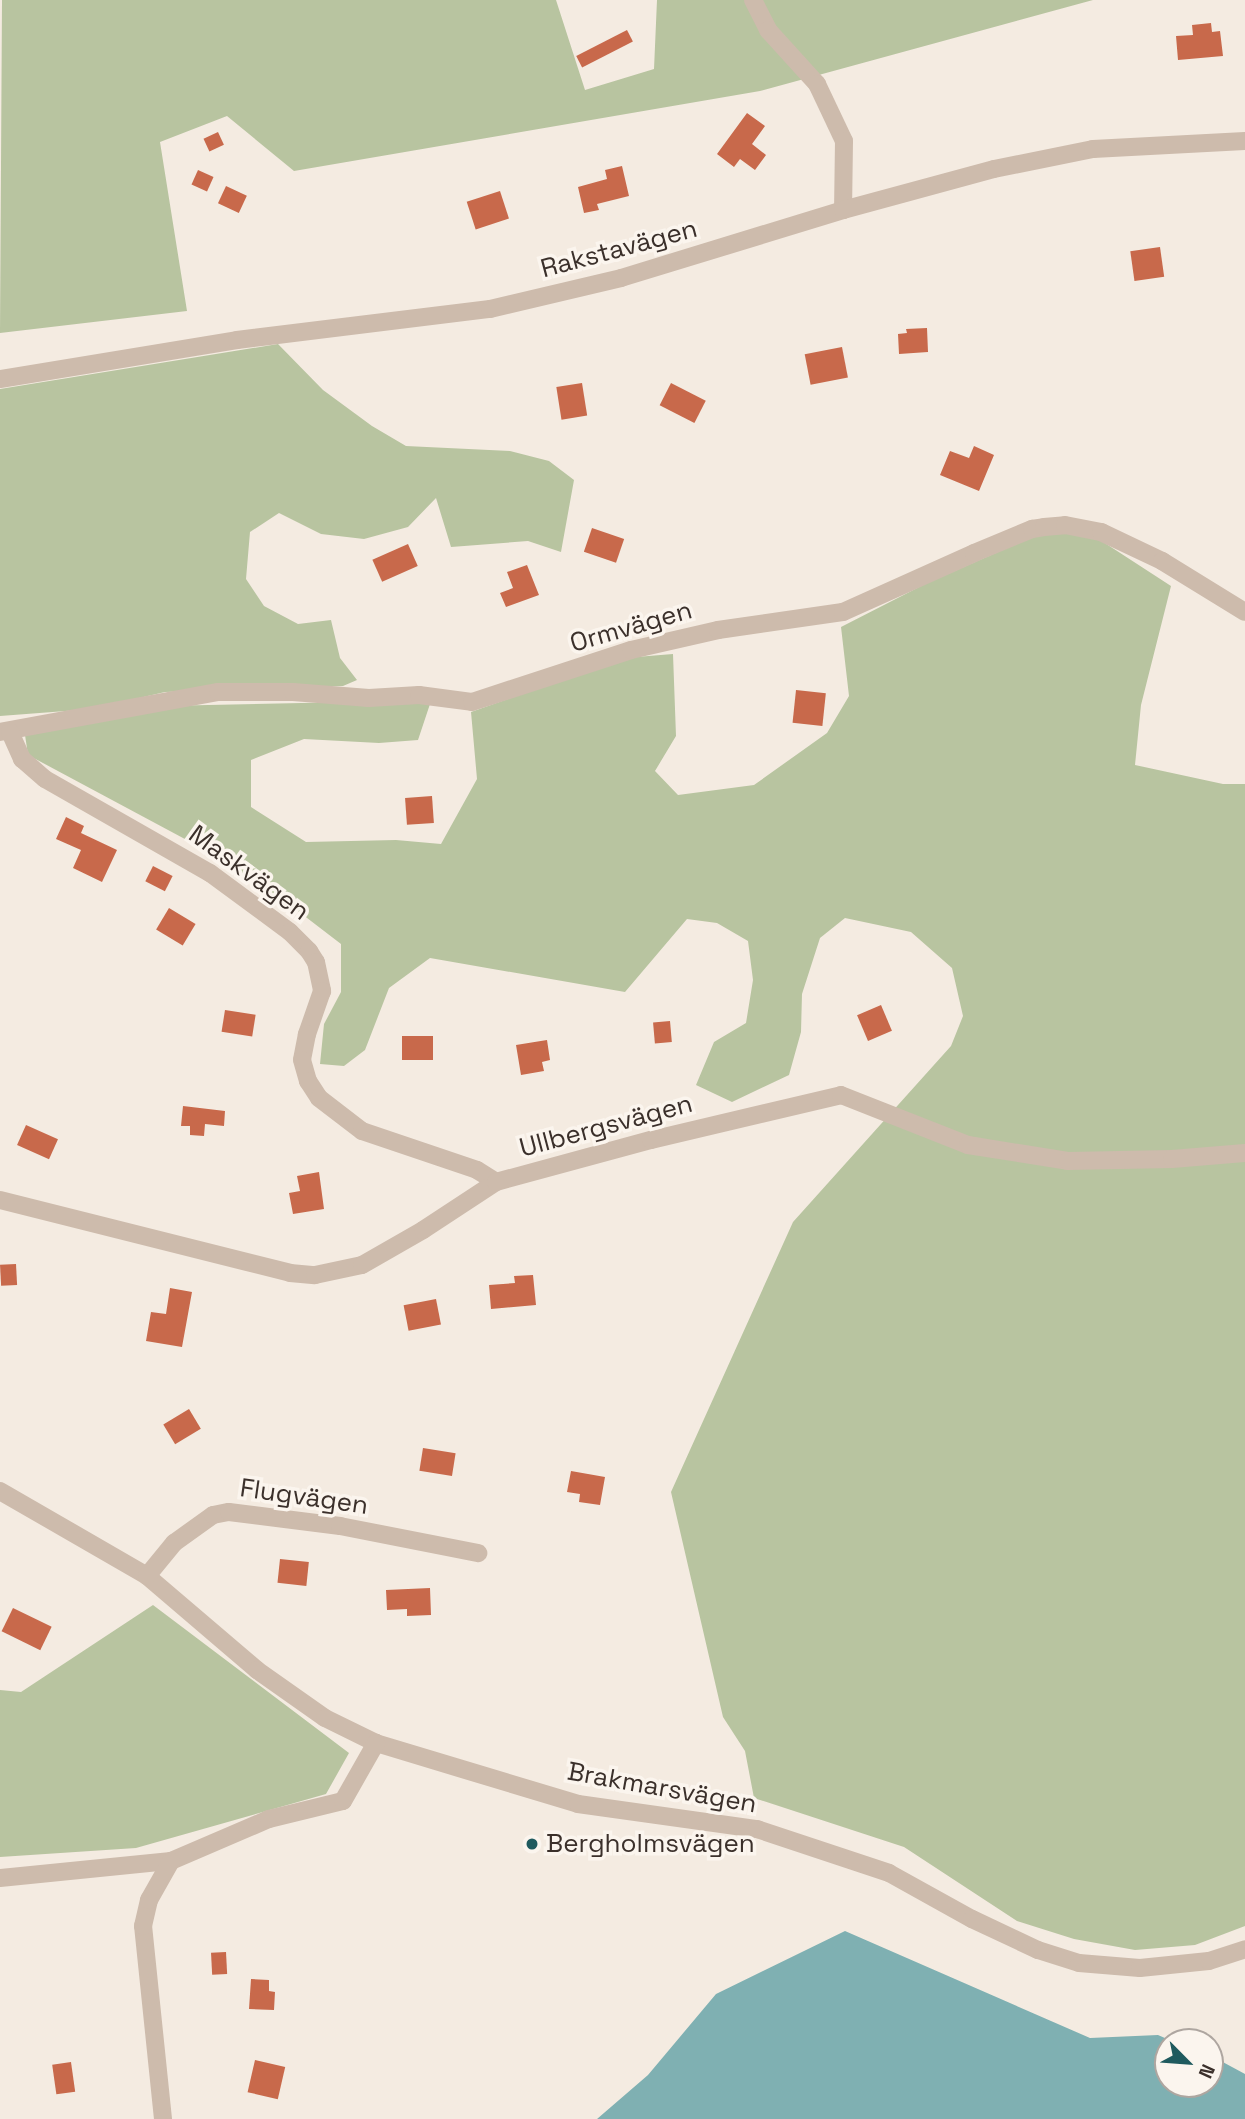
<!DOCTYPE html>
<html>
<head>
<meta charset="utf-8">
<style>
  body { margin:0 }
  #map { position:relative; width:1245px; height:2119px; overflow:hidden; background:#f4ebe1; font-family:"Space Grotesk",sans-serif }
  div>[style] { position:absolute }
  .green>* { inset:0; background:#b8c4a0 }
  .water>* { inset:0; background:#7fb0b2 }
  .building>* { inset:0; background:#c8694b; transform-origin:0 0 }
  .minor>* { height:18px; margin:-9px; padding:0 9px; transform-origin:9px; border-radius:9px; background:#cdbbac }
  .dots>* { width:19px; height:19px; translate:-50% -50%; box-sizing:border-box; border:4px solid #fbf5ee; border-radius:50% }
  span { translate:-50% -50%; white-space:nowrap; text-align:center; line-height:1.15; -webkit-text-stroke:7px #fbf5ee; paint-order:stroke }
  .street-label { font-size:26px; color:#3b302b }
  .poi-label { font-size:26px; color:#3b302b }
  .left { translate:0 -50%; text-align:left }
  .north { position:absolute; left:1154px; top:2028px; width:70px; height:70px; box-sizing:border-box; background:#fbf5ee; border:2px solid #aea6a0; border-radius:50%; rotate:115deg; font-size:19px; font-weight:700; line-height:28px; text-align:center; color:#3b302b }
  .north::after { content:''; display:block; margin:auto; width:24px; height:32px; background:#1f5a5e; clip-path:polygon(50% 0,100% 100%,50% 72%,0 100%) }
</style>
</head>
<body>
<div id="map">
  <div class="green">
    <i style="clip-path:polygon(2px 0,556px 0,585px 90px,654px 69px,657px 0,1093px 0,760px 91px,294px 171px,227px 116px,160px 142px,187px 311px,0 333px)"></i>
    <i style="clip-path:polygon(278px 344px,323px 390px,372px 426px,406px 446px,510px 451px,549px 461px,574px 480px,561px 552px,528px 541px,451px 547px,436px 498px,408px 527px,364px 539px,321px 534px,279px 513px,250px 532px,246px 579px,264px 606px,298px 624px,331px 620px,340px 658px,357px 680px,343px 686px,165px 692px,92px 709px,0 716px,0 389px)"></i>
    <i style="clip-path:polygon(1044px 532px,1094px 536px,1171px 586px,1141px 705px,1135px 765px,1223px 784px,1245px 784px,1245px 1926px,1195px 1945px,1135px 1950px,1074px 1939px,1017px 1921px,904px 1847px,754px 1798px,745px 1751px,723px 1717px,671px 1492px,793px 1222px,951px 1046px,963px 1016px,952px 968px,911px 932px,845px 918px,820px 938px,802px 994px,801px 1032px,789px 1075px,732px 1102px,696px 1085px,714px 1042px,746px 1023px,753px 980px,748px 941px,717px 923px,687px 919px,625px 992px,430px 958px,389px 988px,365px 1050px,344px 1066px,320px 1064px,324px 1024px,341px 992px,341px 944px,281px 898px,211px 853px,28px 755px,25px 735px,161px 706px,398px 701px,430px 704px,418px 740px,379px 743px,304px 739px,251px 760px,251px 807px,306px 842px,396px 840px,441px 844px,477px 779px,471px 712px,624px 658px,673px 654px,676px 736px,655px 771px,678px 795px,754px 785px,827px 733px,849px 696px,841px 627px,927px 583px)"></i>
    <i style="clip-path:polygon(153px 1605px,349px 1753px,326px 1794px,136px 1848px,0 1857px,0 1690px,21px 1692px)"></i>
  </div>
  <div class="water">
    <i style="clip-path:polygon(845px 1931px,1090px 2038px,1158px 2035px,1174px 2042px,1168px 2042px,1168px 2084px,1210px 2084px,1210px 2056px,1219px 2060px,1245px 2074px,1245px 2119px,597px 2119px,648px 2075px,716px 1994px)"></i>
  </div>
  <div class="building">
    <i style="clip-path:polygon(1211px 23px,1212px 32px,1220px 31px,1223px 56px,1178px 60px,1176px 36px,1193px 35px,1192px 25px)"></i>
    <i style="left:627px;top:30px;width:13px;height:57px;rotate:63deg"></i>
    <i style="clip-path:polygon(747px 113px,765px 126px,752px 144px,766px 155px,755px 170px,740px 159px,734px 167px,717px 154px)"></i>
    <i style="left:218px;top:132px;width:14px;height:16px;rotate:65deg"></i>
    <i style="clip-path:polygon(622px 166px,629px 196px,597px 204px,599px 210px,584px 213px,578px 187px,607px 179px,605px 170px)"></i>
    <i style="left:198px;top:170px;width:17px;height:16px;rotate:24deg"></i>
    <i style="left:226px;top:186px;width:23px;height:19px;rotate:25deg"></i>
    <i style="left:500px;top:191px;width:29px;height:35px;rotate:72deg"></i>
    <i style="left:1160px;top:247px;width:30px;height:30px;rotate:82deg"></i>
    <i style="clip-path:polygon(927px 328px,928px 352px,899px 354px,898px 334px,907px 333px,906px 329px)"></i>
    <i style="left:842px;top:347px;width:31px;height:38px;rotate:79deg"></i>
    <i style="left:582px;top:383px;width:33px;height:26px;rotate:81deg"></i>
    <i style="left:671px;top:383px;width:39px;height:25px;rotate:27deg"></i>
    <i style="clip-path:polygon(974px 446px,994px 455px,979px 491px,940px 475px,950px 451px,969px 458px)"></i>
    <i style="left:592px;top:528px;width:34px;height:25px;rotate:19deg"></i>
    <i style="left:408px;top:544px;width:24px;height:39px;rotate:66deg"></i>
    <i style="clip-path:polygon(527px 565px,539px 595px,506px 607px,500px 593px,513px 588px,507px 572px)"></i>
    <i style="left:796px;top:690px;width:30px;height:33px;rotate:6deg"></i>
    <i style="left:432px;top:796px;width:27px;height:27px;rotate:86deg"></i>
    <i style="clip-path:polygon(66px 817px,84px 826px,81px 833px,117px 850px,102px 882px,73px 868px,81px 850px,56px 839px)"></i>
    <i style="left:153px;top:866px;width:22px;height:17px;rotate:27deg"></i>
    <i style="left:169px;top:908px;width:31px;height:25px;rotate:31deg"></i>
    <i style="left:881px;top:1005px;width:28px;height:26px;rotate:67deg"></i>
    <i style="left:225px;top:1010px;width:31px;height:22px;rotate:9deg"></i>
    <i style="left:670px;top:1021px;width:21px;height:17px;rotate:85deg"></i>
    <i style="left:402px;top:1036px;width:31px;height:24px"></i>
    <i style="clip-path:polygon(547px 1040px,550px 1060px,542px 1062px,544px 1071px,521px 1075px,516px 1045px)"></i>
    <i style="clip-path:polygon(183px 1106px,225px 1111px,224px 1126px,205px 1124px,204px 1136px,190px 1135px,190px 1126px,181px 1126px)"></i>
    <i style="left:26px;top:1125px;width:35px;height:22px;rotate:24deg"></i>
    <i style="clip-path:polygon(319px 1172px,324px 1209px,293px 1214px,289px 1193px,300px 1191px,297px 1176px)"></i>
    <i style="left:16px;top:1264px;width:21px;height:16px;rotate:87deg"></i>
    <i style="clip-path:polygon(533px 1275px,536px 1305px,491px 1309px,489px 1285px,515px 1283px,514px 1276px)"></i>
    <i style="clip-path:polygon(170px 1288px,192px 1292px,182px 1347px,146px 1341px,151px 1312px,166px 1314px)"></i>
    <i style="left:436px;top:1299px;width:26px;height:33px;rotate:79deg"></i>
    <i style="left:189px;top:1409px;width:23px;height:30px;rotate:59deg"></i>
    <i style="left:423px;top:1448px;width:33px;height:23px;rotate:9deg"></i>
    <i style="clip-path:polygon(571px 1471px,605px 1477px,600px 1505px,579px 1502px,580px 1494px,567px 1492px)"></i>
    <i style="left:280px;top:1559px;width:29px;height:24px;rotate:6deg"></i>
    <i style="clip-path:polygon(430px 1588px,431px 1615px,407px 1616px,407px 1609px,387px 1610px,386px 1590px)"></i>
    <i style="left:13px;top:1608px;width:43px;height:26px;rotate:26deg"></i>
    <i style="left:226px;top:1952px;width:22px;height:15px;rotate:87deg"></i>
    <i style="clip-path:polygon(251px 1979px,269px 1980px,269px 1991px,275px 1992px,274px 2010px,249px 2009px)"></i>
    <i style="left:255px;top:2060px;width:31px;height:33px;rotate:13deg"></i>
    <i style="left:71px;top:2062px;width:30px;height:19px;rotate:82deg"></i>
  </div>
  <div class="minor">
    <i style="left:753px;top:0;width:34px;rotate:63deg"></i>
    <i style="left:768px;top:30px;width:73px;rotate:47.8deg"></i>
    <i style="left:817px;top:84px;width:63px;rotate:64.7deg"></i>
    <i style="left:844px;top:141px;width:69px;rotate:90.8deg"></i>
    <i style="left:0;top:379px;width:240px;rotate:-9.3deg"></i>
    <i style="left:237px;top:340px;width:255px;rotate:-7deg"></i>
    <i style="left:490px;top:309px;width:135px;rotate:-13.3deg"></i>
    <i style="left:621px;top:278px;width:232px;rotate:-17deg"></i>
    <i style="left:843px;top:210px;width:156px;rotate:-15.2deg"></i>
    <i style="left:994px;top:169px;width:101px;rotate:-11.4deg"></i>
    <i style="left:1093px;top:149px;width:152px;rotate:-3deg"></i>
    <i style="left:0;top:732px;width:222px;rotate:-10.4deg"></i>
    <i style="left:218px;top:692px;width:75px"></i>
    <i style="left:293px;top:692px;width:76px;rotate:4.5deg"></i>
    <i style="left:369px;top:698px;width:50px;rotate:-3.4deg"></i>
    <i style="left:419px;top:695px;width:53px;rotate:7.5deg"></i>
    <i style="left:472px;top:702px;width:167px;rotate:-18.1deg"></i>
    <i style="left:631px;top:650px;width:89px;rotate:-12.9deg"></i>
    <i style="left:718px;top:630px;width:126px;rotate:-8.2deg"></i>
    <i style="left:843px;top:612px;width:144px;rotate:-24.2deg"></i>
    <i style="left:974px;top:553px;width:63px;rotate:-22.5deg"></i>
    <i style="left:1032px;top:529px;width:12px;rotate:-9deg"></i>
    <i style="left:1044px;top:527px;width:21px;rotate:-5deg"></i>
    <i style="left:1065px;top:525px;width:37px;rotate:11deg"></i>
    <i style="left:1101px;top:532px;width:68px;rotate:25.4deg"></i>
    <i style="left:1162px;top:561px;width:97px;rotate:31.6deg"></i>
    <i style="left:10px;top:732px;width:30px;rotate:66deg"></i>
    <i style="left:22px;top:759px;width:30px;rotate:41deg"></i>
    <i style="left:45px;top:779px;width:190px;rotate:29.7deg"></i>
    <i style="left:210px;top:873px;width:99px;rotate:36.4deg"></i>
    <i style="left:290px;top:932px;width:27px;rotate:45deg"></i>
    <i style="left:309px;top:951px;width:13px;rotate:58deg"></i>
    <i style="left:316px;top:962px;width:30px;rotate:78deg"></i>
    <i style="left:322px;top:991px;width:46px;rotate:109.2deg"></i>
    <i style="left:307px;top:1034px;width:26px;rotate:101deg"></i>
    <i style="left:302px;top:1060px;width:22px;rotate:74deg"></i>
    <i style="left:308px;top:1081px;width:20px;rotate:57deg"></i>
    <i style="left:319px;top:1098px;width:54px;rotate:37.5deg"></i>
    <i style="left:362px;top:1131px;width:121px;rotate:18.7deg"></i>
    <i style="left:477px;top:1170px;width:22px;rotate:32deg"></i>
    <i style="left:0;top:1200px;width:299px;rotate:14.1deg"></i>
    <i style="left:290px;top:1273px;width:25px;rotate:5deg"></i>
    <i style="left:315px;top:1275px;width:48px;rotate:-12deg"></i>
    <i style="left:362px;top:1265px;width:70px;rotate:-29.8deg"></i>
    <i style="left:423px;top:1230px;width:87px;rotate:-33.3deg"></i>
    <i style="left:496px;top:1182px;width:161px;rotate:-15.2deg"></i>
    <i style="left:651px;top:1140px;width:195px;rotate:-13.3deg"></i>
    <i style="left:841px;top:1095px;width:136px;rotate:21.5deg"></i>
    <i style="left:968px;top:1145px;width:101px;rotate:9.1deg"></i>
    <i style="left:1068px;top:1161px;width:104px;rotate:-1.1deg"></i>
    <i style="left:1172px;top:1159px;width:73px;rotate:-4.7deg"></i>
    <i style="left:0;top:1491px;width:170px;rotate:30deg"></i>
    <i style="left:147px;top:1576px;width:145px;rotate:40.5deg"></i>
    <i style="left:257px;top:1670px;width:83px;rotate:35.2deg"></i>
    <i style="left:325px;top:1718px;width:57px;rotate:26.1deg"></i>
    <i style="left:376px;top:1743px;width:211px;rotate:16.8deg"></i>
    <i style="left:578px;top:1804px;width:181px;rotate:8deg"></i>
    <i style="left:757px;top:1829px;width:139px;rotate:18.4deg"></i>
    <i style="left:889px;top:1873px;width:95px;rotate:29deg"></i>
    <i style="left:972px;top:1919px;width:73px;rotate:25.2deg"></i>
    <i style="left:1038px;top:1950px;width:43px;rotate:17.6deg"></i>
    <i style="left:1079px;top:1963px;width:61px;rotate:4.7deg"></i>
    <i style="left:1140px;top:1968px;width:69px;rotate:-5.8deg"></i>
    <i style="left:1209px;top:1961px;width:38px;rotate:-18deg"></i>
    <i style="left:147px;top:1576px;width:43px;rotate:-50.7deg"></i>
    <i style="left:174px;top:1543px;width:48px;rotate:-35.7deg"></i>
    <i style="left:213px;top:1515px;width:16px;rotate:-11deg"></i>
    <i style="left:229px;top:1512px;width:112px;rotate:7.2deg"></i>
    <i style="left:340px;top:1526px;width:141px;rotate:11.1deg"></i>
    <i style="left:0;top:1878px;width:172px;rotate:-5.7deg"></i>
    <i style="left:171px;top:1861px;width:107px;rotate:-23.2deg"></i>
    <i style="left:269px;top:1819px;width:76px;rotate:-13.7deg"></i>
    <i style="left:343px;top:1801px;width:67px;rotate:-60.4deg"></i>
    <i style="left:163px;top:2119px;width:194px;rotate:-95.9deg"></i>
    <i style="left:143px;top:1926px;width:27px;rotate:-77deg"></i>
    <i style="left:149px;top:1900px;width:45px;rotate:-60.6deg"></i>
  </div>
  <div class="dots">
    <i style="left:532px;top:1844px;background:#1f5a5e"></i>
  </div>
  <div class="street-label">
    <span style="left:619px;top:249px;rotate:-15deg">Rakstavägen</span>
    <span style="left:631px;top:627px;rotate:-16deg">Ormvägen</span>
    <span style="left:249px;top:873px;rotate:36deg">Maskvägen</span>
    <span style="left:606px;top:1126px;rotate:-15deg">Ullbergsvägen</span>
    <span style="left:304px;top:1497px;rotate:8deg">Flugvägen</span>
    <span style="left:662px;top:1788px;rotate:10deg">Brakmarsvägen</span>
  </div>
  <div class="poi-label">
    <span class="left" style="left:546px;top:1844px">Bergholmsvägen</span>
  </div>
  <div class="north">N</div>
</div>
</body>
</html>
